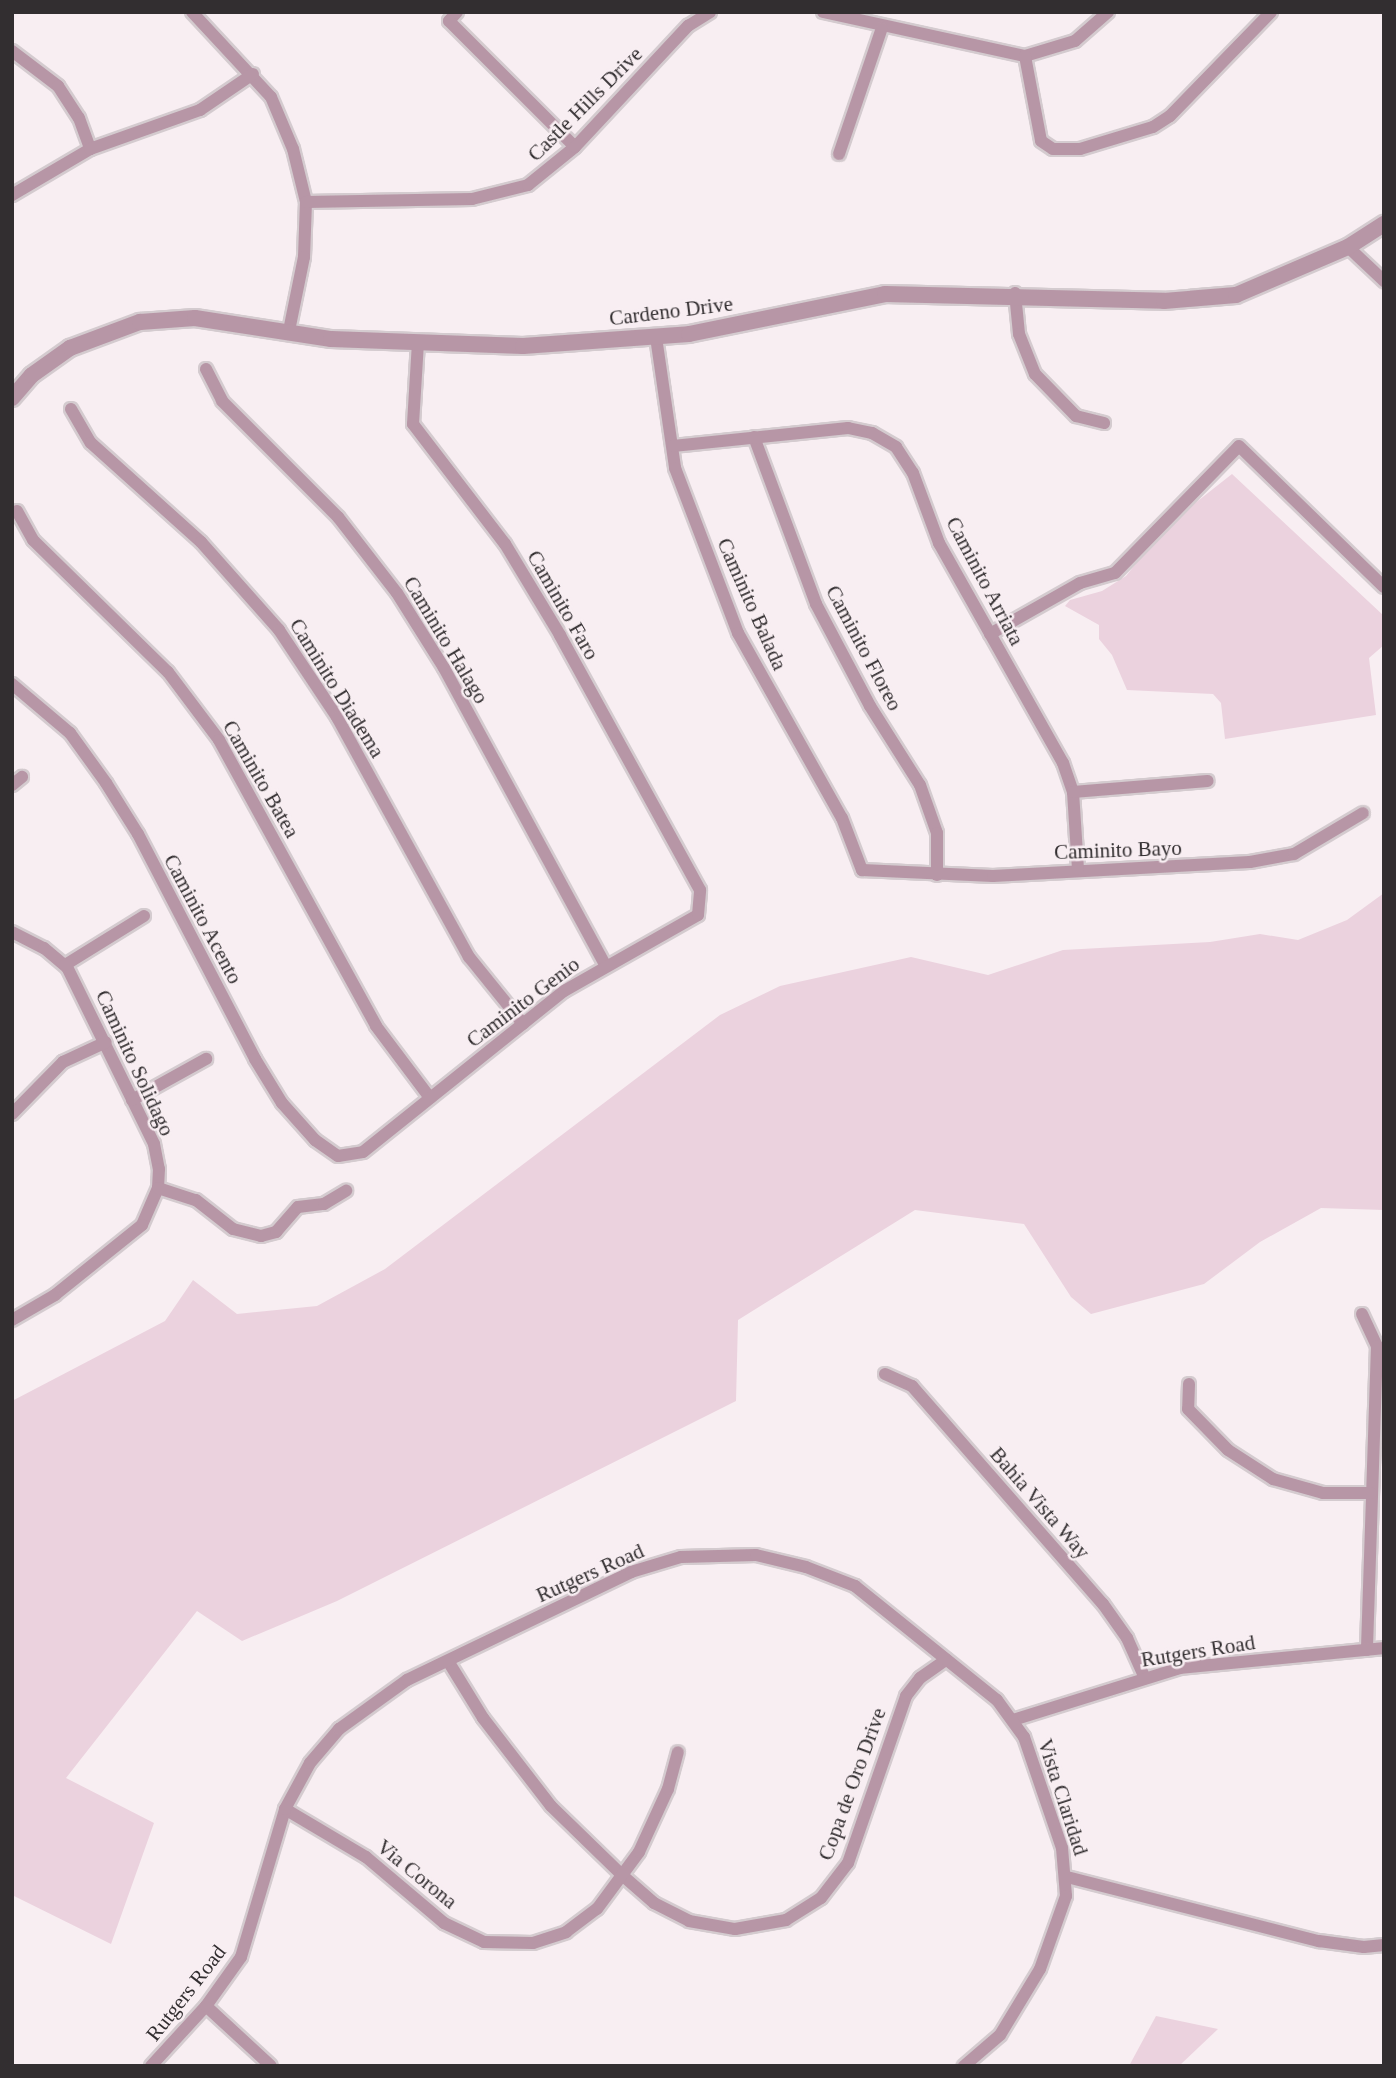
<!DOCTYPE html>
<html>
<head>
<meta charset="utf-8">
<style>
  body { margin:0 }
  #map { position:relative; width:1396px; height:2078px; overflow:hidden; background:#f8eef2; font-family:"Times New Roman",serif }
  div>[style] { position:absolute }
  .green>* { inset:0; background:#ebd2de }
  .roads { filter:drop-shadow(2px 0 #d4cbcf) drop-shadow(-2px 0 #d4cbcf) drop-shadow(0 2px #d4cbcf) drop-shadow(0 -2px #d4cbcf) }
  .minor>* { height:12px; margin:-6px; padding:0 6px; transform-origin:6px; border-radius:6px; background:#b796a6 }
  .tertiary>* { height:16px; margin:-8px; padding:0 8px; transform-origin:8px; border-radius:8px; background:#b796a6 }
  span { translate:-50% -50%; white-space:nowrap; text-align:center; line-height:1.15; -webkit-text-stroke:5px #f8eef2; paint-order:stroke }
  .street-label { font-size:21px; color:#322e30 }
  .frame { position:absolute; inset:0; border:14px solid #322e30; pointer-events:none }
</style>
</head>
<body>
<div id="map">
  <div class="green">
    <i style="clip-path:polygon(1232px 474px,1384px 616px,1384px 645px,1369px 658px,1376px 715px,1225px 739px,1221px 703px,1213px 694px,1127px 690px,1112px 655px,1099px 639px,1099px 625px,1065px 606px,1070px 600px,1102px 591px,1126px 576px,1166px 526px)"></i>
    <i style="clip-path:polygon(1384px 893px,1384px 1210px,1321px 1208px,1260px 1242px,1204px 1284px,1091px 1314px,1071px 1297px,1024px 1224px,915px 1210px,738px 1320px,736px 1401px,337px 1601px,242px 1641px,197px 1611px,66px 1778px,154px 1823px,111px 1944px,12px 1895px,12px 1401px,165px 1321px,193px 1280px,237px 1314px,317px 1306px,385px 1269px,720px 1015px,780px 986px,911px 957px,988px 975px,1063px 950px,1210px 942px,1260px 934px,1298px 940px,1347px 920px)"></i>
    <i style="clip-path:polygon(1156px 2016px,1218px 2029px,1179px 2066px,1129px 2066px)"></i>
  </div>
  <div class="roads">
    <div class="minor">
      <i style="left:192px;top:12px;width:116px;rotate:47.1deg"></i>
      <i style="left:271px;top:97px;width:56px;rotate:67.1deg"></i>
      <i style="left:293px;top:149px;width:55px;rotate:76.2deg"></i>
      <i style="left:306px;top:202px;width:55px;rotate:92.1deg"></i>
      <i style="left:304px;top:257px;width:76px;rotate:101.5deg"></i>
      <i style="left:457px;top:12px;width:12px;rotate:132deg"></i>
      <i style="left:449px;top:21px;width:178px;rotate:45deg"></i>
      <i style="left:823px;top:12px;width:207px;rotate:12.3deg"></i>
      <i style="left:1025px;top:56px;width:52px;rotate:-16.7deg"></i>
      <i style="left:1075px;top:41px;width:44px;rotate:-41.3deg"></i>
      <i style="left:12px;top:51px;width:58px;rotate:37.3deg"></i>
      <i style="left:58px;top:86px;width:38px;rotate:57deg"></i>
      <i style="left:79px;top:118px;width:33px;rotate:70deg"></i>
      <i style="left:1025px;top:56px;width:86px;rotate:79.3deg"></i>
      <i style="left:1041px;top:141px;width:14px;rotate:34deg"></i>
      <i style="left:1053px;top:149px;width:27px"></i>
      <i style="left:1080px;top:149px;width:76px;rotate:-16.8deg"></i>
      <i style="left:1153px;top:127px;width:20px;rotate:-33deg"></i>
      <i style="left:1170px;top:116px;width:145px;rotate:-45.8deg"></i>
      <i style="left:839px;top:154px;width:133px;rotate:-71.2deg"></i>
      <i style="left:12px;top:195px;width:91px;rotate:-30.5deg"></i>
      <i style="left:90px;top:149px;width:117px;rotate:-19.5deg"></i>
      <i style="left:200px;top:110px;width:64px;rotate:-34.2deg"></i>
      <i style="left:306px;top:202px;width:166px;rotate:-1deg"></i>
      <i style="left:472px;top:199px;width:58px;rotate:-14deg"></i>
      <i style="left:528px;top:185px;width:60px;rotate:-39deg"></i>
      <i style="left:575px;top:147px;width:166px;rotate:-47deg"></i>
      <i style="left:688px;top:26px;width:26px;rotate:-32deg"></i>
      <i style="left:1348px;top:247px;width:50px;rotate:43.4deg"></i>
      <i style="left:1015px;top:293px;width:41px;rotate:84.4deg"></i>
      <i style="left:1019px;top:334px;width:43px;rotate:68.2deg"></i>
      <i style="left:1035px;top:374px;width:59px;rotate:45.7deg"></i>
      <i style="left:1076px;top:416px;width:29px;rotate:14deg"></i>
      <i style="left:656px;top:337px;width:132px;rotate:81.7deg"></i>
      <i style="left:675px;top:468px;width:177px;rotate:69.1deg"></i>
      <i style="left:738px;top:633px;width:212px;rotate:60.7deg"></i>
      <i style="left:842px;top:818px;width:56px;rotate:69deg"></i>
      <i style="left:862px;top:870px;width:131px;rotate:2.6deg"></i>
      <i style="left:993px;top:876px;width:257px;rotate:-3.1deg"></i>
      <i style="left:1250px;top:862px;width:45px;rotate:-10.3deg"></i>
      <i style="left:1294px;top:854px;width:80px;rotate:-30.7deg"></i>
      <i style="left:206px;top:369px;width:36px;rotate:63deg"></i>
      <i style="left:222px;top:401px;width:164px;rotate:45deg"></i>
      <i style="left:338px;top:517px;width:96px;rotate:52.2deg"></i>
      <i style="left:397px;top:593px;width:89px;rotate:57.9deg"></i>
      <i style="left:444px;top:668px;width:338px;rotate:61.5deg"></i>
      <i style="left:71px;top:409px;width:39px;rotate:60deg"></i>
      <i style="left:91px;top:443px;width:148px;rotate:42deg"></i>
      <i style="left:201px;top:542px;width:118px;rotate:48.4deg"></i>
      <i style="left:279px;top:630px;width:105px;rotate:56.3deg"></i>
      <i style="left:337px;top:717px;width:274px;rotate:61.2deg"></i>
      <i style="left:469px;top:957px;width:86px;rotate:51.1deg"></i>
      <i style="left:754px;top:437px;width:178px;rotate:69.6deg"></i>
      <i style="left:816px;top:604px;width:115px;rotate:62.1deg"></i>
      <i style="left:870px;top:706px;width:93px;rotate:57.7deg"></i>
      <i style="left:920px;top:785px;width:51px;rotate:70.5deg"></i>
      <i style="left:937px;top:833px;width:42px;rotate:90deg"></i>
      <i style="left:673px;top:446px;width:176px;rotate:-5.9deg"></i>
      <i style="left:848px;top:428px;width:25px;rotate:12deg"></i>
      <i style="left:872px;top:433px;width:28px;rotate:30deg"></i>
      <i style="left:896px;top:447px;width:31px;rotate:57deg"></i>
      <i style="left:913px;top:473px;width:75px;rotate:69.6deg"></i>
      <i style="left:939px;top:543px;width:253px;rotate:60.6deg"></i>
      <i style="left:1063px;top:763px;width:31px;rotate:71deg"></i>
      <i style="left:1073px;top:792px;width:77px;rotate:86.3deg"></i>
      <i style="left:17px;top:511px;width:33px;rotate:61deg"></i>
      <i style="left:33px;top:540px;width:189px;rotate:44.4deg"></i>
      <i style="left:168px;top:672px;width:85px;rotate:53.1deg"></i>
      <i style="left:219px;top:740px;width:326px;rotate:61.2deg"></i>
      <i style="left:376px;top:1026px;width:90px;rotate:53.1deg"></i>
      <i style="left:990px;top:634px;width:103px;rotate:-29.5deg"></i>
      <i style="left:1080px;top:583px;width:36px;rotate:-16deg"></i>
      <i style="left:1115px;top:573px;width:177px;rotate:-45.7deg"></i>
      <i style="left:1239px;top:446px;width:202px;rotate:44.2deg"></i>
      <i style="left:12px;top:684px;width:76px;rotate:40.2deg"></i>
      <i style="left:70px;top:733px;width:62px;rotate:54.2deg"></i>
      <i style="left:106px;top:783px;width:60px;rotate:57.9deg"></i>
      <i style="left:138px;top:834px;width:254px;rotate:62.5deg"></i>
      <i style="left:255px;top:1059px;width:52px;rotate:58.5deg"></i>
      <i style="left:282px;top:1103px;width:50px;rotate:48.3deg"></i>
      <i style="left:315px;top:1140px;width:28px;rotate:35deg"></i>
      <i style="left:338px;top:1156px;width:25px;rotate:-9deg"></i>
      <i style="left:363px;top:1152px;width:258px;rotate:-38.7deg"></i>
      <i style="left:564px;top:991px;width:154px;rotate:-29.6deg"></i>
      <i style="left:698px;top:915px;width:25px;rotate:-85deg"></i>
      <i style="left:700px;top:890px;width:291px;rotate:-118.8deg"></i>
      <i style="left:560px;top:635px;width:106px;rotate:-121.1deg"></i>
      <i style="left:505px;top:544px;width:151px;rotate:-127.5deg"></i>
      <i style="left:413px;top:424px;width:82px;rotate:-86.5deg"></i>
      <i style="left:12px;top:785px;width:13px;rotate:-39deg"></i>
      <i style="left:1073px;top:792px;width:135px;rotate:-4.7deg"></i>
      <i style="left:12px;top:932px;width:36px;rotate:27deg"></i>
      <i style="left:44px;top:948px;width:30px;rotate:40deg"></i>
      <i style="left:67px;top:967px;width:197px;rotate:63.8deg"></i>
      <i style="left:154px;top:1144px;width:25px;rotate:79deg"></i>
      <i style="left:159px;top:1169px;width:19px;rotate:93deg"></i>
      <i style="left:158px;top:1188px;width:40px;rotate:113.4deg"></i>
      <i style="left:142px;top:1225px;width:112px;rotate:141.2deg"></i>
      <i style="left:55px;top:1295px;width:50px;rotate:149.8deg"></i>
      <i style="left:65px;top:965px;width:93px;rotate:-31.8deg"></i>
      <i style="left:132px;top:1100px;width:85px;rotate:-29deg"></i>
      <i style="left:12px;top:1114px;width:73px;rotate:-45.6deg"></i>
      <i style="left:63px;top:1062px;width:47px;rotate:-24.9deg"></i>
      <i style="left:158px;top:1188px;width:40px;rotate:18deg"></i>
      <i style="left:196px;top:1200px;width:47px;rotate:38.1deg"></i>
      <i style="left:233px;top:1229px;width:29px;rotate:14deg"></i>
      <i style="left:261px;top:1236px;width:16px;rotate:-15deg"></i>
      <i style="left:276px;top:1232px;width:33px;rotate:-49deg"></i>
      <i style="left:298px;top:1207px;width:26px;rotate:-7deg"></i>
      <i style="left:324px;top:1204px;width:26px;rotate:-31deg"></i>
      <i style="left:1362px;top:1314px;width:35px;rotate:65deg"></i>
      <i style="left:1377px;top:1346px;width:304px;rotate:91.9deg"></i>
      <i style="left:885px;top:1374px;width:30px;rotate:24deg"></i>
      <i style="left:912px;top:1386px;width:290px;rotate:48.8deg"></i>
      <i style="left:1103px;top:1604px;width:42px;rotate:54.8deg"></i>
      <i style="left:1127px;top:1638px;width:42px;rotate:65.9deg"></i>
      <i style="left:1189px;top:1384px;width:25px;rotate:92deg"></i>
      <i style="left:1188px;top:1409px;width:57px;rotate:45.7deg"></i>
      <i style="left:1228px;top:1450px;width:54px;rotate:32.8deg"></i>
      <i style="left:1273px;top:1479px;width:52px;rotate:15.6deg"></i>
      <i style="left:1323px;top:1493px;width:48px"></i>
      <i style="left:448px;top:1661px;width:67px;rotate:58.4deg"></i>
      <i style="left:483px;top:1718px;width:111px;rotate:52.3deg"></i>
      <i style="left:551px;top:1806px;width:99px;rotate:44.2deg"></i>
      <i style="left:622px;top:1875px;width:43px;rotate:41.2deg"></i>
      <i style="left:654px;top:1903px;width:39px;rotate:27deg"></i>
      <i style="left:689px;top:1921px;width:47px;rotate:9.9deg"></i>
      <i style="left:735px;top:1929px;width:52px;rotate:-10deg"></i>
      <i style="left:786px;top:1920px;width:41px;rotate:-32.2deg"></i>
      <i style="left:821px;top:1898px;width:44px;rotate:-52.4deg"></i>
      <i style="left:848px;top:1863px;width:177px;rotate:-70.8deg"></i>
      <i style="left:906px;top:1696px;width:23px;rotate:-52deg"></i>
      <i style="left:920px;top:1678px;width:32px;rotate:-35deg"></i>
      <i style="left:1013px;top:1720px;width:175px;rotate:-17.3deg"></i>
      <i style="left:1180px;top:1668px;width:205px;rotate:-5.6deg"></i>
      <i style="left:285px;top:1809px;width:94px;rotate:30.7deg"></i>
      <i style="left:366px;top:1857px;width:102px;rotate:40.2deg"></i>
      <i style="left:444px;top:1923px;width:44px;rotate:25.4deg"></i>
      <i style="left:484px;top:1942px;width:49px;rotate:1.2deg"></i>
      <i style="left:533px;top:1943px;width:35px;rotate:-18deg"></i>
      <i style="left:566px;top:1932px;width:39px;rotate:-37deg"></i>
      <i style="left:597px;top:1909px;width:71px;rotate:-53.6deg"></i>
      <i style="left:639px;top:1852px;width:69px;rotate:-65.3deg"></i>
      <i style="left:668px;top:1789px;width:38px;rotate:-75deg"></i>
      <i style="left:1067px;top:1877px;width:260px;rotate:14.3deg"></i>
      <i style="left:1319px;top:1941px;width:45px;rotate:7.6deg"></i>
      <i style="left:1364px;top:1947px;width:20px;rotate:-6deg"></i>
      <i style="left:206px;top:2006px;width:88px;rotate:42.7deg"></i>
      <i style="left:151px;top:2066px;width:81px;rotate:-47.5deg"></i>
      <i style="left:206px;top:2006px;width:60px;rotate:-54.5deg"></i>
      <i style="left:241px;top:1957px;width:154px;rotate:-73.4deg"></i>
      <i style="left:285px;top:1809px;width:52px;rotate:-61.5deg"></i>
      <i style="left:310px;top:1763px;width:45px;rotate:-49.5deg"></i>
      <i style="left:339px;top:1729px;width:84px;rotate:-35.8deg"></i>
      <i style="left:407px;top:1680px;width:249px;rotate:-25.7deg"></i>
      <i style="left:631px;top:1572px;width:52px;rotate:-16.7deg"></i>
      <i style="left:681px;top:1557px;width:75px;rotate:-1.5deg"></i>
      <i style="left:756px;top:1555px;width:51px;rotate:13.5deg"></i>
      <i style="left:806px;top:1567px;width:53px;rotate:21.2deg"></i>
      <i style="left:855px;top:1586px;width:182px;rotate:38.8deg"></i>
      <i style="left:997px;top:1700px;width:46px;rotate:53.9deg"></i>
      <i style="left:1024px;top:1737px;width:117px;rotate:71.1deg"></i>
      <i style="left:1062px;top:1848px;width:48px;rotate:85.2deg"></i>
      <i style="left:1066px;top:1896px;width:77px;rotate:109.6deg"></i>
      <i style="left:1040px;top:1969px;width:77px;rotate:121.2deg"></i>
      <i style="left:1000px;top:2035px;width:48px;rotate:139.3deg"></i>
    </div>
    <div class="tertiary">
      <i style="left:12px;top:398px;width:30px;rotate:-49deg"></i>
      <i style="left:32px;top:375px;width:47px;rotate:-35.4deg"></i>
      <i style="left:70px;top:348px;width:75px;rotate:-20.4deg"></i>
      <i style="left:140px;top:322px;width:55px;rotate:-4.2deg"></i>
      <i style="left:195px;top:318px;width:138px;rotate:8.8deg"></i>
      <i style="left:331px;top:339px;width:192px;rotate:2.1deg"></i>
      <i style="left:523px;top:346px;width:166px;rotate:-4.1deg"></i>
      <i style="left:689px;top:334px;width:200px;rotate:-11.5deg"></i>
      <i style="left:885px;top:294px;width:279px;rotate:1.4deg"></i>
      <i style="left:1164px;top:301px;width:72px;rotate:-4.8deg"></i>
      <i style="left:1236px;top:295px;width:122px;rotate:-23.2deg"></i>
      <i style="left:1348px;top:247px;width:43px;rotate:-32.6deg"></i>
    </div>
  </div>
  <div class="street-label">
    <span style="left:585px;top:104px;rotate:-45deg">Castle Hills Drive</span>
    <span style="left:671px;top:311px;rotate:-7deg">Cardeno Drive</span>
    <span style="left:985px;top:581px;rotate:62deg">Caminito Arriata</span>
    <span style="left:752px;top:604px;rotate:66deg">Caminito Balada</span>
    <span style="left:563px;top:605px;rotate:60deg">Caminito Faro</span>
    <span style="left:446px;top:640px;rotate:59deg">Caminito Halago</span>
    <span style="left:864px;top:648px;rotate:62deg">Caminito Floreo</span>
    <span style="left:337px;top:688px;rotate:58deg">Caminito Diadema</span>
    <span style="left:261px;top:779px;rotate:60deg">Caminito Batea</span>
    <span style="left:1118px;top:850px;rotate:-2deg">Caminito Bayo</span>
    <span style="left:203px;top:919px;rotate:62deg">Caminito Acento</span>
    <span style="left:523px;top:1002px;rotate:-37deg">Caminito Genio</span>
    <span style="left:135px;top:1063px;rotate:65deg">Caminito Solidago</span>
    <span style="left:1040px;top:1503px;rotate:49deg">Bahia Vista Way</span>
    <span style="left:590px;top:1573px;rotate:-24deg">Rutgers Road</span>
    <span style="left:1198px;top:1651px;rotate:-9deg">Rutgers Road</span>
    <span style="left:852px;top:1784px;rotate:-70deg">Copa de Oro Drive</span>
    <span style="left:1063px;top:1797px;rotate:72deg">Vista Claridad</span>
    <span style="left:417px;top:1874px;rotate:39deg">Via Corona</span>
    <span style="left:186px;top:1993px;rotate:-52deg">Rutgers Road</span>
  </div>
  <div class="frame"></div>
</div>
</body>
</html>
